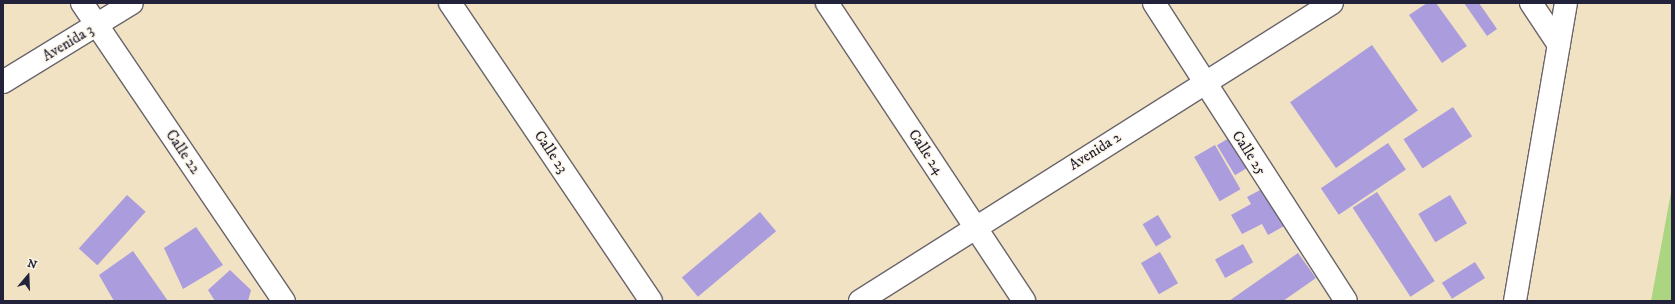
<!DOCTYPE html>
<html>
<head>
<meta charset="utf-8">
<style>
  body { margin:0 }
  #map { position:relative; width:1675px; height:304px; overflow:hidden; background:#f1e2c3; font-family:"IM FELL DW Pica",serif }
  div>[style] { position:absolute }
  .green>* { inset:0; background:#acd581 }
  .building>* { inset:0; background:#aa9cdd; transform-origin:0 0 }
  .roads { filter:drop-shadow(1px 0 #6a656b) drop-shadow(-1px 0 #6a656b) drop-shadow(0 1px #6a656b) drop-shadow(0 -1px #6a656b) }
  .minor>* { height:22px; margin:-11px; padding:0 11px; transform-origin:11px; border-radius:11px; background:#fff }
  span { translate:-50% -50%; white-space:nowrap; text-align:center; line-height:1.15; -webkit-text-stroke:3px #fcf5e5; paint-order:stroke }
  .street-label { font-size:15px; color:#22223b }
  .frame { position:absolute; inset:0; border:4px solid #22223b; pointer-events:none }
  .north { position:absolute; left:8px; top:256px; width:40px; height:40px; -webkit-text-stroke:3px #fcf5e5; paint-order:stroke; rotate:19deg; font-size:11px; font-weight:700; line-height:16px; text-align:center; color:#22223b }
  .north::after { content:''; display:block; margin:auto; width:14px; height:18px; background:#22223b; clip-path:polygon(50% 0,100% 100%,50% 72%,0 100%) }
</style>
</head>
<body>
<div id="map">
  <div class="green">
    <i style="clip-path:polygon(1672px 187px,1672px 301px,1651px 301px)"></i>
  </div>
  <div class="building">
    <i style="clip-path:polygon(1427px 3px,1436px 3px,1467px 46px,1442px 63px,1409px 15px)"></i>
    <i style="clip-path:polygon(1464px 3px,1479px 3px,1497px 29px,1487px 36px)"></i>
    <i style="left:1372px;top:45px;width:80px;height:100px;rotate:55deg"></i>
    <i style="left:1453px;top:107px;width:35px;height:59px;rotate:57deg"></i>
    <i style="left:1229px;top:138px;width:35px;height:14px;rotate:59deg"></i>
    <i style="left:1388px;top:143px;width:32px;height:81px;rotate:56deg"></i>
    <i style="left:1215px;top:145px;width:51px;height:24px;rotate:60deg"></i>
    <i style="clip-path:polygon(1262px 189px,1284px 226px,1268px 235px,1262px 224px,1242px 234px,1231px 215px,1251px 204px,1247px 197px)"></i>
    <i style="left:1377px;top:192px;width:106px;height:29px;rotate:57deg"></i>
    <i style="left:127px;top:195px;width:25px;height:72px;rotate:42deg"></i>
    <i style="left:1450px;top:195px;width:33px;height:37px;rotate:59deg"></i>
    <i style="left:760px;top:212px;width:25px;height:102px;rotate:50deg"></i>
    <i style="left:1158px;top:215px;width:26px;height:18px;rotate:59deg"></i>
    <i style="clip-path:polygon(196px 227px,223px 265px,183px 289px,164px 248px)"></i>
    <i style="left:1243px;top:244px;width:21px;height:32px;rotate:61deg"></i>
    <i style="clip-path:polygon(133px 251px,168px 301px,114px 301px,99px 275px)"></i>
    <i style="left:1160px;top:252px;width:36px;height:22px;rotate:60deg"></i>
    <i style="clip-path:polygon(1298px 253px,1316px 278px,1283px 301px,1229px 301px)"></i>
    <i style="left:1475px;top:262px;width:19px;height:39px;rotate:58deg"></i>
    <i style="clip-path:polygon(230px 270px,251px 290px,248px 301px,215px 301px,208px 290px)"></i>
  </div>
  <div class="roads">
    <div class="minor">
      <i style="left:82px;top:3px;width:360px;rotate:55.9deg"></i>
      <i style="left:450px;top:3px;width:359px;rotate:56deg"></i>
      <i style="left:827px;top:3px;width:357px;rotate:56.5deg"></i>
      <i style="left:1154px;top:3px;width:354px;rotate:57.2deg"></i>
      <i style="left:1531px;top:3px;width:50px;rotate:56.3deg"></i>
      <i style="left:3px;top:82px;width:151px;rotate:-31.5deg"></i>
      <i style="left:860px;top:301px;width:558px;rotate:-32.27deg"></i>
      <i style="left:1515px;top:301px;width:302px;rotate:-80.3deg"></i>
    </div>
  </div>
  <div class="street-label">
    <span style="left:68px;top:43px;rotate:-31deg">Avenida 3</span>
    <span style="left:1095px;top:151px;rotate:-32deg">Avenida 2</span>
    <span style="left:183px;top:152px;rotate:56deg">Calle 22</span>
    <span style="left:551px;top:152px;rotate:56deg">Calle 23</span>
    <span style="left:926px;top:152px;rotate:56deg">Calle 24</span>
    <span style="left:1249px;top:153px;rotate:57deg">Calle 25</span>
  </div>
  <div class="frame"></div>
  <div class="north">N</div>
</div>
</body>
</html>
